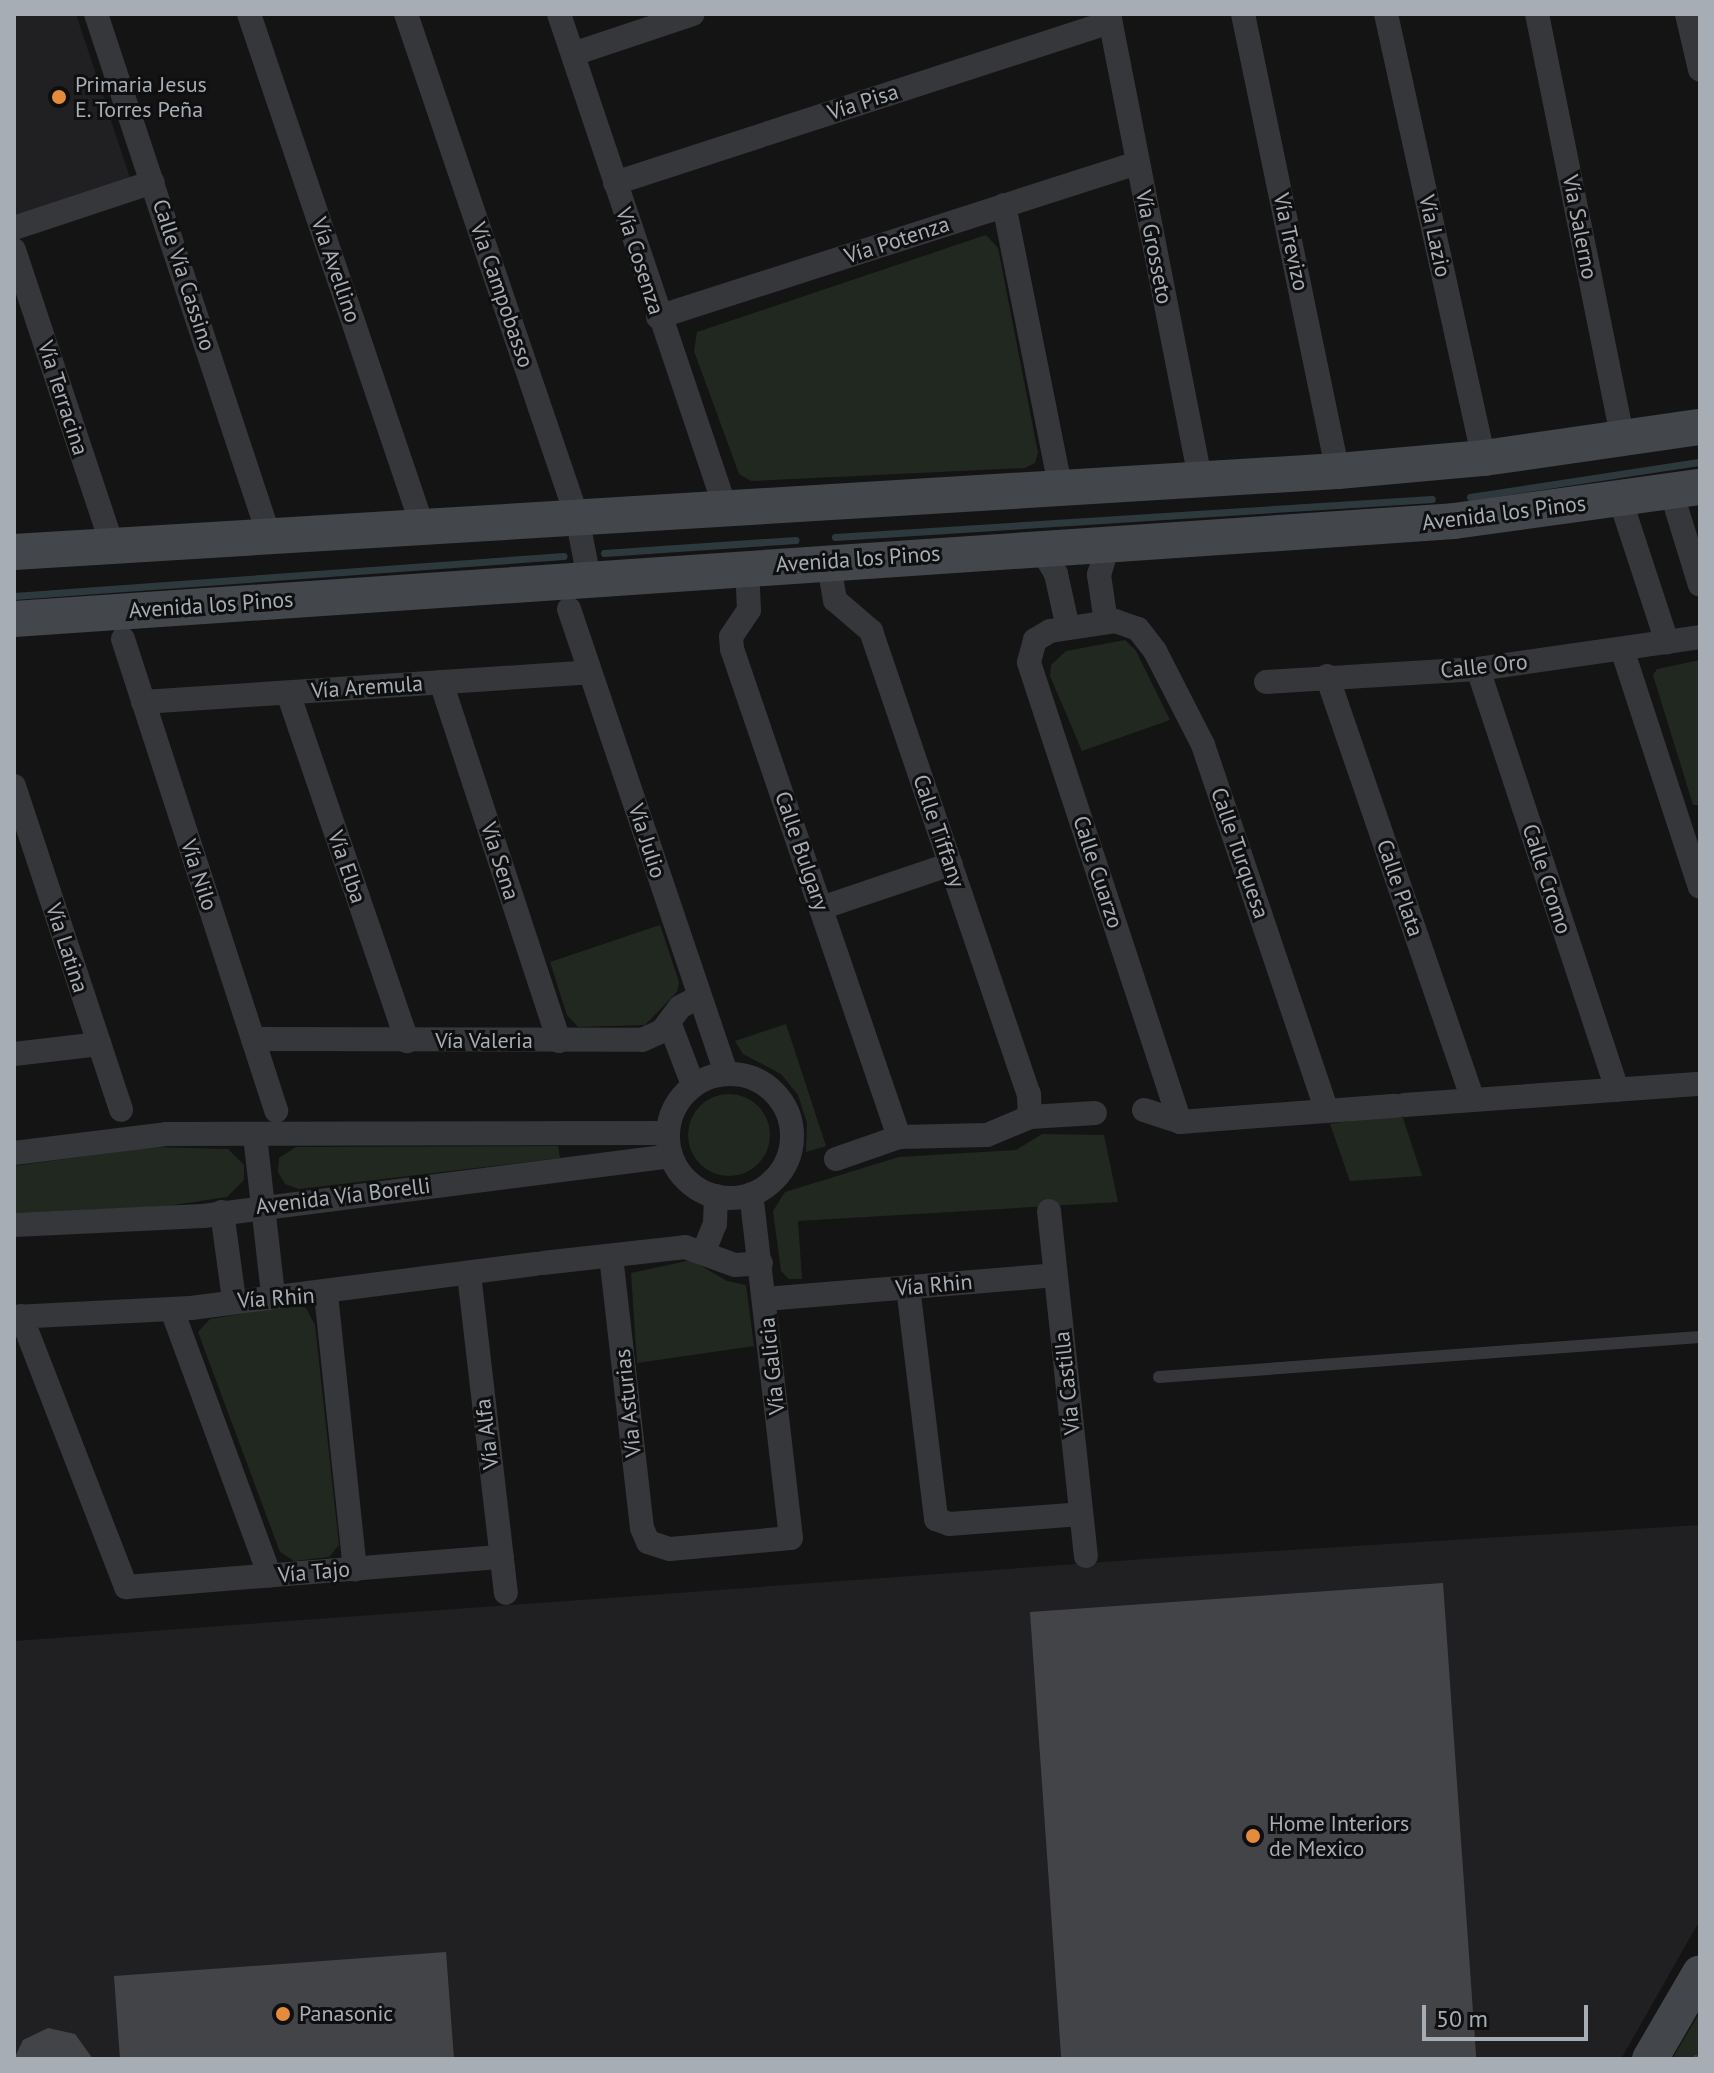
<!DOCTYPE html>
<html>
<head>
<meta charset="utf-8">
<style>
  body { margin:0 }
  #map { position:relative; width:1714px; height:2073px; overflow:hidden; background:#141415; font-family:"PT Sans",sans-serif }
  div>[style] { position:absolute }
  .built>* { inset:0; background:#202022 }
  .green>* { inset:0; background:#202820 }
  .round { border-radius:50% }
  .stream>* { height:7px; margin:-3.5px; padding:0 3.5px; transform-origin:3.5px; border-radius:3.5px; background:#2e393d }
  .building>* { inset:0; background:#434448; transform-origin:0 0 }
  .path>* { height:4px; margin-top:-2px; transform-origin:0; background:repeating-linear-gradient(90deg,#3b3e41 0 4px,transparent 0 10px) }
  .lane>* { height:12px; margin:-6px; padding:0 6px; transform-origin:6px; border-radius:6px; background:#35373a }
  .street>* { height:24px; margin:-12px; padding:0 12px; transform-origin:12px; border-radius:12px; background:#35373a }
  .street>.ring { margin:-12px; padding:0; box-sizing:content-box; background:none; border:24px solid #35373a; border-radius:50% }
  .secondary>* { height:36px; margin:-18px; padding:0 18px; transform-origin:18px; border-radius:18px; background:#43464a }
  .dots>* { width:22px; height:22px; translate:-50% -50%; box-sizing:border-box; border:4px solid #0f0f10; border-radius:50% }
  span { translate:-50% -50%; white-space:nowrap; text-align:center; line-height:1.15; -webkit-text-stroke:6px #0f0f10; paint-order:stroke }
  .poi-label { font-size:22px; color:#a6adb4 }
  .left { translate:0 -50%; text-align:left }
  .street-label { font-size:22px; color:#a6adb4 }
  .frame { position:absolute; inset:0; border:16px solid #a6adb4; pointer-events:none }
  .scale { position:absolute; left:1422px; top:2005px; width:166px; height:36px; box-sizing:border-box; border:4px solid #a6adb4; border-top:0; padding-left:10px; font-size:24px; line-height:28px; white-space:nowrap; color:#a6adb4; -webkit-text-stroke:6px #0f0f10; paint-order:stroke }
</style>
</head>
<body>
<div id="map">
  <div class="built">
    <i style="clip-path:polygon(14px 14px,76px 14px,131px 181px,14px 217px)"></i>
    <i style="clip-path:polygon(1700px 1525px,1700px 1920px,1621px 2059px,14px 2059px,14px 1641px,1159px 1558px)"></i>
  </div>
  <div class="green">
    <i style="clip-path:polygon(986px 235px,998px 248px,1038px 453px,1035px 463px,1025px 468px,751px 481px,739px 474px,694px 351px,697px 332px)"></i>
    <i style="clip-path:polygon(1125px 640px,1136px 651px,1170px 720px,1082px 751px,1050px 676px,1051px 665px,1066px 651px)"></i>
    <i style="clip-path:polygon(1700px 660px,1700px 805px,1693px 805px,1653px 675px,1657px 669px)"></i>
    <i style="clip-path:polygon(660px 925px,679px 982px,677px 992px,645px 1025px,578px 1027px,567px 1015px,550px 962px)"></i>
    <i style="clip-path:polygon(786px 1024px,826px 1146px,806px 1152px,807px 1123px,798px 1095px,781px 1074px,743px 1054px,735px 1041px)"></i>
    <i class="round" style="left:688px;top:1094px;width:82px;height:82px"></i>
    <i style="clip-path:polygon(1401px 1112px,1422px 1176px,1350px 1181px,1330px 1124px)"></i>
    <i style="clip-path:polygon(1042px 1134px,1104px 1135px,1118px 1202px,798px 1221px,802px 1279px,789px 1279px,781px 1271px,773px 1211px,785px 1192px,899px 1157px,1016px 1150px)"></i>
    <i style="clip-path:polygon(558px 1146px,560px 1158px,299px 1189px,285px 1184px,278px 1172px,279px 1158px,296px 1147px)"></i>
    <i style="clip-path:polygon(153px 1147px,228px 1149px,244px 1165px,244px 1180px,227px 1197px,161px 1207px,14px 1213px,14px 1166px)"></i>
    <i style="clip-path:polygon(691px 1260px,727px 1281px,746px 1285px,754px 1346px,637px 1363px,631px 1273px)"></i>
    <i style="clip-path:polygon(295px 1305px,306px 1308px,315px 1325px,339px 1545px,329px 1557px,294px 1561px,280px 1552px,198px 1332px,210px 1319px)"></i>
    <i style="clip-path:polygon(1700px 2012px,1700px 2059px,1672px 2059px)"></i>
  </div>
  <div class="stream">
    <i style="left:1470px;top:497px;width:233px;rotate:-8.7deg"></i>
    <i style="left:835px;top:537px;width:598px;rotate:-3.64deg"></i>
    <i style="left:604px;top:553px;width:192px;rotate:-3.9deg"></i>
    <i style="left:14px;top:596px;width:551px;rotate:-4.16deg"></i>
  </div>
  <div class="building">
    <i style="left:1443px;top:1583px;width:477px;height:414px;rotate:86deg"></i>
    <i style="clip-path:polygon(446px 1952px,454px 2059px,120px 2059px,114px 1976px)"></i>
    <i style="clip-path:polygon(48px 2028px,75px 2034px,93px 2059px,14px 2059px,23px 2040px)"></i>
  </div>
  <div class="path">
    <i style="left:1695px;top:2059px;width:10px;rotate:-61deg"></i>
  </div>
  <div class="lane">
    <i style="left:1159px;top:1377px;width:542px;rotate:-4.23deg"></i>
  </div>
  <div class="street">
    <i style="left:96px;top:14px;width:550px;rotate:71.66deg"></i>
    <i style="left:249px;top:14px;width:539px;rotate:71.3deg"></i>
    <i style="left:406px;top:14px;width:531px;rotate:71.22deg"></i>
    <i style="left:577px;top:517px;width:62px;rotate:78.9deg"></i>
    <i style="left:559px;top:14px;width:520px;rotate:71.39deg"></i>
    <i style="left:1109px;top:14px;width:474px;rotate:78.9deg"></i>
    <i style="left:1243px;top:14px;width:467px;rotate:78.3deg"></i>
    <i style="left:1386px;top:14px;width:455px;rotate:77.6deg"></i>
    <i style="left:1537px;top:14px;width:435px;rotate:78.6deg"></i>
    <i style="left:1687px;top:14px;width:57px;rotate:76.9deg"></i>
    <i style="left:573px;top:54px;width:126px;rotate:-18.4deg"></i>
    <i style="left:615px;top:183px;width:521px;rotate:-18.02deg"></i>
    <i style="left:1004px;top:205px;width:291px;rotate:78.7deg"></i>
    <i style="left:14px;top:228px;width:146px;rotate:-18.3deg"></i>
    <i style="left:14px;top:250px;width:311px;rotate:71.6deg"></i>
    <i style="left:658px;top:317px;width:503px;rotate:-17.82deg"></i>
    <i style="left:1671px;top:491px;width:98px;rotate:72.9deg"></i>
    <i style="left:1620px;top:499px;width:151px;rotate:71.8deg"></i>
    <i style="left:1040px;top:547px;width:31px;rotate:59deg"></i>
    <i style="left:1056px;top:574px;width:55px;rotate:77.5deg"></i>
    <i style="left:828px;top:560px;width:41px;rotate:80.1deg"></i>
    <i style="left:835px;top:600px;width:48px;rotate:40.7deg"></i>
    <i style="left:871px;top:631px;width:489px;rotate:71.2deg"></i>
    <i style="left:1029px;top:1094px;width:23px;rotate:88deg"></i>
    <i style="left:747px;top:566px;width:44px;rotate:87.4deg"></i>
    <i style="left:749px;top:610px;width:32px;rotate:124deg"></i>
    <i style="left:731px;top:637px;width:12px;rotate:85deg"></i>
    <i style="left:732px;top:649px;width:516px;rotate:71.11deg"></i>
    <i style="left:569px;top:609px;width:490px;rotate:71.3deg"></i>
    <i style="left:1106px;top:622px;width:48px;rotate:-98.5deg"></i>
    <i style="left:1099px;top:575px;width:34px;rotate:-73deg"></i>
    <i style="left:123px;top:639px;width:496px;rotate:72deg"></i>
    <i style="left:1622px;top:649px;width:250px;rotate:71.9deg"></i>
    <i style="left:1478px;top:669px;width:443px;rotate:71.7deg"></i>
    <i style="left:1327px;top:676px;width:448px;rotate:71deg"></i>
    <i style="left:441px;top:682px;width:378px;rotate:71.8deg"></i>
    <i style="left:1266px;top:682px;width:212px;rotate:-3.5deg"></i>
    <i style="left:1478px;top:669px;width:224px;rotate:-8.2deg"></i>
    <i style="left:288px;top:693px;width:368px;rotate:71.1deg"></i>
    <i style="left:143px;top:702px;width:448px;rotate:-3.8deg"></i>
    <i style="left:14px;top:786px;width:341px;rotate:71.7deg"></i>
    <i style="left:821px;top:908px;width:137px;rotate:-18.7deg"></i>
    <i style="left:669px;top:1022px;width:67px;rotate:69.1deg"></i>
    <i style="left:253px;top:1039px;width:389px;rotate:0.1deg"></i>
    <i style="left:642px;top:1040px;width:22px;rotate:-24deg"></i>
    <i style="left:662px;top:1031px;width:30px;rotate:-53deg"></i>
    <i style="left:680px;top:1007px;width:21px;rotate:-28deg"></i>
    <i style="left:14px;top:1054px;width:86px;rotate:-6.7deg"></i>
    <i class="ring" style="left:668px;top:1074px;width:100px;height:100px"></i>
    <i style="left:1404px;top:1105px;width:297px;rotate:-4.1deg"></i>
    <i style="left:1144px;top:1110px;width:38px;rotate:18deg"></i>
    <i style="left:1180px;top:1122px;width:216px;rotate:-4.3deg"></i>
    <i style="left:1180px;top:1122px;width:484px;rotate:-108.2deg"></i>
    <i style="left:1029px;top:662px;width:23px;rotate:-75deg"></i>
    <i style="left:1035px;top:640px;width:17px;rotate:-31deg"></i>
    <i style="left:1050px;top:631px;width:66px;rotate:-8.7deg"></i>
    <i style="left:1115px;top:621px;width:24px;rotate:19deg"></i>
    <i style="left:1138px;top:629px;width:28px;rotate:52deg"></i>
    <i style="left:1155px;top:651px;width:106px;rotate:62.9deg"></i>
    <i style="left:1203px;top:745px;width:386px;rotate:71.3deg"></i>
    <i style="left:255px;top:1136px;width:160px;rotate:83.5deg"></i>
    <i style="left:14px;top:1153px;width:153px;rotate:-7.1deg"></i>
    <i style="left:166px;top:1134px;width:502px;rotate:-0.11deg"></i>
    <i style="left:836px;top:1159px;width:67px;rotate:-19.2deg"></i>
    <i style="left:899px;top:1137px;width:88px;rotate:-1.3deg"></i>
    <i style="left:987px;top:1135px;width:47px;rotate:-22.7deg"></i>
    <i style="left:1030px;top:1117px;width:65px;rotate:-3.5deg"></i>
    <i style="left:1049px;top:1211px;width:347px;rotate:83.9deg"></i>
    <i style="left:222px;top:1212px;width:89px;rotate:82.2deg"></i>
    <i style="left:14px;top:1225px;width:189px;rotate:-2.7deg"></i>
    <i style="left:203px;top:1216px;width:472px;rotate:-7.3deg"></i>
    <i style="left:704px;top:1251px;width:29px;rotate:-68deg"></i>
    <i style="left:715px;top:1224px;width:28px;rotate:-88deg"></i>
    <i style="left:611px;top:1256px;width:274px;rotate:83.5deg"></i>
    <i style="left:642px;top:1528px;width:15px;rotate:67deg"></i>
    <i style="left:648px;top:1542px;width:23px;rotate:18deg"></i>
    <i style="left:670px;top:1549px;width:121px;rotate:-5.2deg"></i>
    <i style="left:791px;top:1538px;width:346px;rotate:-96.6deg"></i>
    <i style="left:543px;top:1263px;width:143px;rotate:-6.4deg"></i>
    <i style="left:685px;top:1247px;width:53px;rotate:19.8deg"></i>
    <i style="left:735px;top:1265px;width:26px;rotate:-4deg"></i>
    <i style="left:469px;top:1274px;width:321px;rotate:83.4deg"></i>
    <i style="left:908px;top:1287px;width:234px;rotate:83.1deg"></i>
    <i style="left:936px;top:1519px;width:14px;rotate:21deg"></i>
    <i style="left:949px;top:1524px;width:132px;rotate:-4.3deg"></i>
    <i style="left:326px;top:1294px;width:277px;rotate:84deg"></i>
    <i style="left:765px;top:1299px;width:291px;rotate:-4.7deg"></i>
    <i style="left:172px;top:1310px;width:283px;rotate:69.8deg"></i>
    <i style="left:21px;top:1316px;width:291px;rotate:68.8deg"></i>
    <i style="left:126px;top:1587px;width:377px;rotate:-4.6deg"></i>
    <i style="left:14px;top:1317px;width:177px;rotate:-2.9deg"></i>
    <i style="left:191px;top:1308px;width:348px;rotate:-7.3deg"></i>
  </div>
  <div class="secondary">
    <i style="left:14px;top:552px;width:1326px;rotate:-3.5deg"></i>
    <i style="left:1338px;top:471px;width:147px;rotate:-5.1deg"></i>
    <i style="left:1484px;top:458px;width:218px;rotate:-8.2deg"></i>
    <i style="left:14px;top:619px;width:1443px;rotate:-3.89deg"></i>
    <i style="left:1454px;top:521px;width:248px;rotate:-7.9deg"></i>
    <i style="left:1650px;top:2059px;width:99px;rotate:-59.8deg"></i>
  </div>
  <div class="dots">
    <i style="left:59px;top:97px;background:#e58c3c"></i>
    <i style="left:1253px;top:1836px;background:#e58c3c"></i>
    <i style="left:283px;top:2014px;background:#e58c3c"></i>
  </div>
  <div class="poi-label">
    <span class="left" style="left:75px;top:97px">Primaria Jesus<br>E. Torres Peña</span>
    <span class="left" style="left:1269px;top:1836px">Home Interiors<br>de Mexico</span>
    <span class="left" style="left:299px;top:2014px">Panasonic</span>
  </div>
  <div class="street-label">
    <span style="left:863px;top:102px;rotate:-18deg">Vía Pisa</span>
    <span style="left:1580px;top:227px;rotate:79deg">Vía Salerno</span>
    <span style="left:1435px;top:236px;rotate:78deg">Vía Lazio</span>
    <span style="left:897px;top:240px;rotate:-18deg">Vía Potenza</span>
    <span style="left:1291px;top:242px;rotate:78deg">Vía Trevizo</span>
    <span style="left:1154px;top:247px;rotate:79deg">Vía Grosseto</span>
    <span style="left:640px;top:261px;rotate:72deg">Vía Cosenza</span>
    <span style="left:336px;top:270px;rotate:71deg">Vía Avellino</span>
    <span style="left:184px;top:275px;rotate:72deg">Calle Vía Cassino</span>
    <span style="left:502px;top:295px;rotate:71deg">Vía Campobasso</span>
    <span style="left:63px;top:398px;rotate:72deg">Vía Terracina</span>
    <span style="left:1504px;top:513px;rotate:-7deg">Avenida los Pinos</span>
    <span style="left:858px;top:559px;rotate:-4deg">Avenida los Pinos</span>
    <span style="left:211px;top:605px;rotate:-4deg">Avenida los Pinos</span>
    <span style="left:1484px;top:666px;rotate:-6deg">Calle Oro</span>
    <span style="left:367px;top:687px;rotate:-4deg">Vía Aremula</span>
    <span style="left:939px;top:831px;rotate:71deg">Calle Tiffany</span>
    <span style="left:647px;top:841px;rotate:72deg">Vía Julio</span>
    <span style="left:802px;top:851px;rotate:71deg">Calle Bulgary</span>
    <span style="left:1240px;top:853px;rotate:71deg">Calle Turquesa</span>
    <span style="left:500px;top:861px;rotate:72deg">Vía Sena</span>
    <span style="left:347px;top:867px;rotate:71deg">Vía Elba</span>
    <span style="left:1098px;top:872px;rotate:72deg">Calle Cuarzo</span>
    <span style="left:199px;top:875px;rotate:72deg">Vía Nilo</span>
    <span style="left:1547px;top:879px;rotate:72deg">Calle Cromo</span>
    <span style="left:1400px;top:888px;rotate:71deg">Calle Plata</span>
    <span style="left:67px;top:948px;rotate:72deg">Vía Latina</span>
    <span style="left:484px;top:1041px">Vía Valeria</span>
    <span style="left:343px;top:1196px;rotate:-7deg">Avenida Vía Borelli</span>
    <span style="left:934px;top:1285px;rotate:-5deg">Vía Rhin</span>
    <span style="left:276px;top:1298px;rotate:-4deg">Vía Rhin</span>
    <span style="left:772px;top:1366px;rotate:-96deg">Vía Galicia</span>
    <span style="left:1067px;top:1383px;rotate:-96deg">Vía Castilla</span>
    <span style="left:628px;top:1403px;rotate:-96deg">Vía Asturias</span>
    <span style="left:487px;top:1434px;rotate:-97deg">Vía Alfa</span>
    <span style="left:314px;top:1572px;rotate:-5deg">Vía Tajo</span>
  </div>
  <div class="frame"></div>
  <div class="scale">50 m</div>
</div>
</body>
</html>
